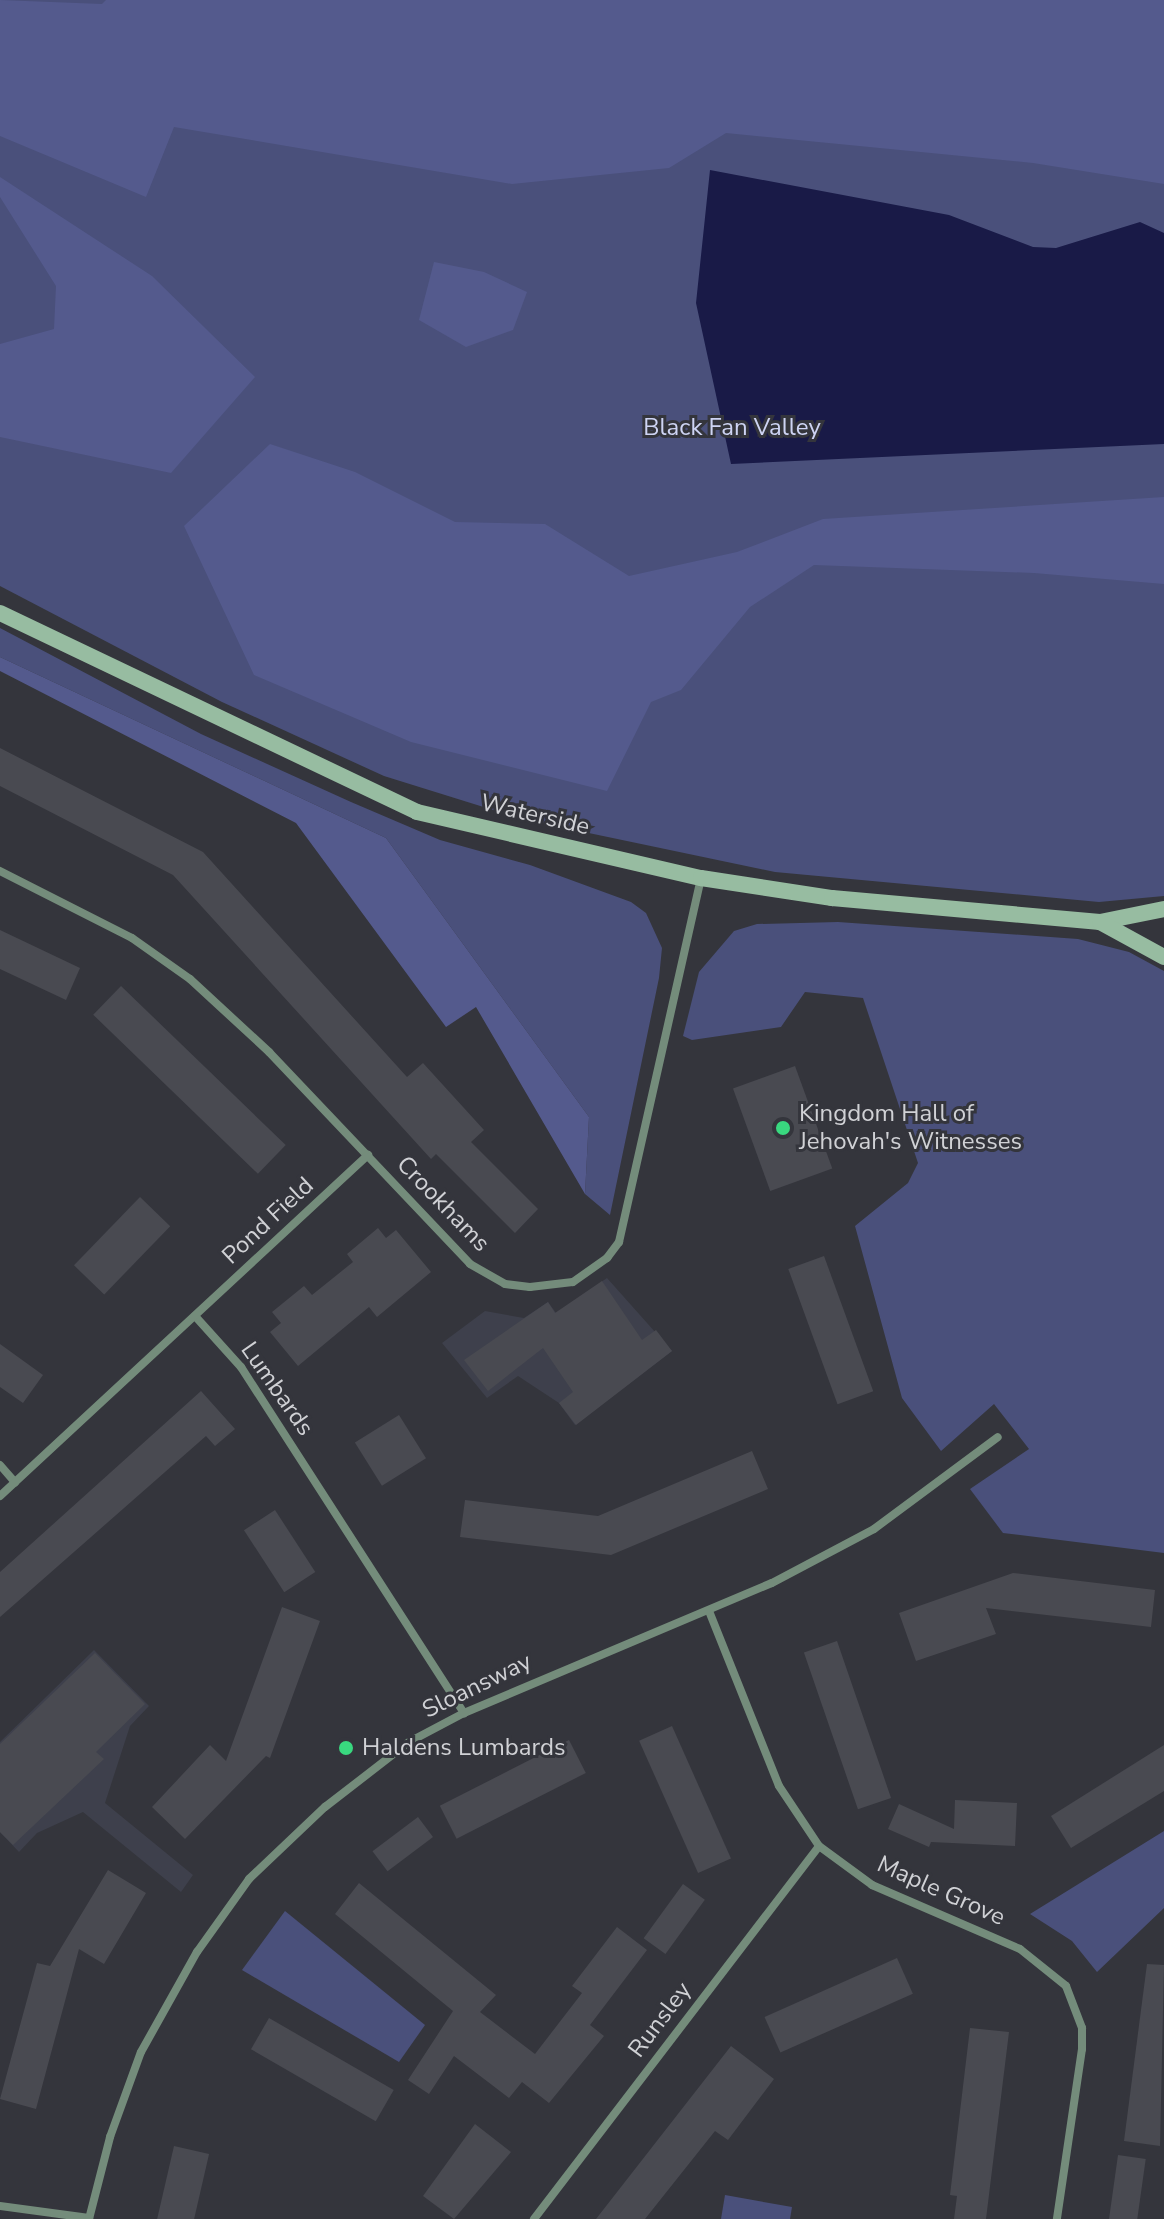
<!DOCTYPE html>
<html>
<head>
<meta charset="utf-8">
<style>
  body { margin:0 }
  #map { position:relative; width:1164px; height:2219px; overflow:hidden; background:#34353c; font-family:"Nunito Sans",sans-serif }
  div>[style] { position:absolute }
  .built>* { inset:0; background:#3e404c }
  .green>* { inset:0; background:#4a507b }
  .forest>* { inset:0; background:#545a8d }
  .water>* { inset:0; background:#191a47 }
  .building>* { inset:0; background:#494a51; transform-origin:0 0 }
  .minor>* { height:8px; margin:-4px; padding:0 4px; transform-origin:4px; border-radius:4px; background:#748c7b }
  .secondary>* { height:16px; margin:-8px; padding:0 8px; transform-origin:8px; border-radius:8px; background:#97bca1 }
  .dots>* { width:22px; height:22px; translate:-50% -50%; box-sizing:border-box; border:4px solid #34353c; border-radius:50% }
  span { translate:-50% -50%; white-space:nowrap; text-align:center; line-height:1.15; -webkit-text-stroke:6px #34353c; paint-order:stroke }
  .park-label { font-size:24px; color:#ced4f4 }
  .street-label { font-size:24px; color:#d0d1d5 }
  .poi-label { font-size:24px; color:#d0d1d5 }
  .left { translate:0 -50%; text-align:left }
</style>
</head>
<body>
<div id="map">
  <div class="built">
    <i style="clip-path:polygon(607px 1278px,672px 1351px,575px 1425px,559px 1403px,518px 1376px,487px 1398px,442px 1343px,485px 1311px,524px 1318px,548px 1302px,556px 1313px)"></i>
    <i style="clip-path:polygon(94px 1650px,149px 1706px,130px 1726px,105px 1803px,193px 1875px,181px 1892px,83px 1812px,37px 1833px,19px 1852px,0 1832px,0 1742px)"></i>
  </div>
  <div class="green">
    <i style="clip-path:polygon(0 0,1164px 0,1164px 896px,1099px 902px,775px 872px,522px 819px,384px 776px,222px 702px,0 586px)"></i>
    <i style="clip-path:polygon(0 628px,201px 734px,351px 802px,440px 840px,530px 865px,631px 902px,646px 913px,662px 948px,659px 978px,610px 1215px,585px 1194px,589px 1117px,386px 838px,0 657px)"></i>
    <i style="clip-path:polygon(838px 922px,1078px 939px,1129px 952px,1164px 971px,1164px 1553px,1003px 1533px,970px 1489px,1029px 1449px,994px 1404px,941px 1451px,902px 1398px,855px 1226px,908px 1183px,918px 1163px,863px 998px,805px 992px,781px 1027px,692px 1040px,683px 1036px,699px 972px,734px 931px,757px 924px)"></i>
    <i style="clip-path:polygon(1164px 1831px,1164px 1908px,1097px 1972px,1072px 1941px,1030px 1914px)"></i>
    <i style="clip-path:polygon(285px 1911px,425px 2025px,399px 2062px,242px 1970px)"></i>
    <i style="clip-path:polygon(725px 2195px,792px 2207px,790px 2219px,721px 2219px)"></i>
  </div>
  <div class="forest">
    <i style="clip-path:polygon(0 0,102px 4px,106px 0,1164px 0,1164px 184px,1033px 163px,726px 133px,669px 168px,512px 184px,174px 127px,146px 197px,0 136px)"></i>
    <i style="clip-path:polygon(0 177px,152px 276px,255px 377px,171px 473px,0 437px,0 344px,54px 329px,56px 286px,0 197px)"></i>
    <i style="clip-path:polygon(434px 262px,484px 272px,527px 292px,513px 330px,466px 347px,419px 320px)"></i>
    <i style="clip-path:polygon(270px 444px,355px 472px,455px 522px,545px 524px,629px 576px,737px 552px,823px 519px,1164px 497px,1164px 584px,1034px 573px,814px 565px,750px 607px,681px 690px,651px 702px,607px 791px,411px 742px,254px 675px,184px 526px)"></i>
    <i style="clip-path:polygon(0 657px,386px 838px,589px 1117px,585px 1194px,476px 1007px,446px 1027px,296px 823px,0 671px)"></i>
  </div>
  <div class="water">
    <i style="clip-path:polygon(710px 170px,949px 215px,1033px 247px,1056px 248px,1140px 222px,1164px 233px,1164px 444px,731px 464px,696px 303px)"></i>
  </div>
  <div class="building">
    <i style="clip-path:polygon(0 748px,203px 852px,407px 1077px,423px 1063px,484px 1130px,471px 1142px,538px 1209px,515px 1233px,436px 1154px,431px 1159px,173px 875px,0 786px)"></i>
    <i style="clip-path:polygon(0 930px,80px 968px,66px 1000px,0 969px)"></i>
    <i style="left:121px;top:986px;width:229px;height:40px;rotate:44deg"></i>
    <i style="left:795px;top:1066px;width:109px;height:66px;rotate:70deg"></i>
    <i style="left:140px;top:1197px;width:42px;height:95px;rotate:44deg"></i>
    <i style="clip-path:polygon(378px 1228px,386px 1238px,396px 1230px,431px 1272px,377px 1317px,369px 1307px,298px 1366px,270px 1332px,281px 1323px,272px 1312px,304px 1286px,312px 1295px,353px 1262px,347px 1254px)"></i>
    <i style="left:824px;top:1256px;width:144px;height:38px;rotate:70deg"></i>
    <i style="clip-path:polygon(602px 1281px,642px 1340px,656px 1330px,672px 1351px,576px 1425px,559px 1403px,573px 1392px,543px 1348px,488px 1391px,464px 1360px,548px 1302px,555px 1313px)"></i>
    <i style="clip-path:polygon(0 1344px,43px 1375px,23px 1403px,0 1387px)"></i>
    <i style="clip-path:polygon(201px 1391px,235px 1429px,215px 1446px,206px 1436px,0 1617px,0 1572px)"></i>
    <i style="left:399px;top:1415px;width:51px;height:52px;rotate:58deg"></i>
    <i style="clip-path:polygon(752px 1451px,768px 1489px,611px 1555px,460px 1537px,465px 1500px,598px 1516px)"></i>
    <i style="left:275px;top:1510px;width:74px;height:37px;rotate:57deg"></i>
    <i style="clip-path:polygon(1013px 1573px,1155px 1590px,1151px 1627px,986px 1608px,996px 1634px,916px 1661px,899px 1613px)"></i>
    <i style="clip-path:polygon(282px 1607px,320px 1621px,270px 1758px,266px 1756px,185px 1839px,152px 1807px,210px 1745px,226px 1761px)"></i>
    <i style="left:837px;top:1641px;width:166px;height:35px;rotate:71deg"></i>
    <i style="clip-path:polygon(95px 1653px,145px 1704px,96px 1752px,104px 1759px,13px 1845px,0 1832px,0 1744px)"></i>
    <i style="left:672px;top:1726px;width:145px;height:36px;rotate:66deg"></i>
    <i style="left:569px;top:1740px;width:37px;height:145px;rotate:63deg"></i>
    <i style="clip-path:polygon(1164px 1745px,1164px 1791px,1071px 1848px,1051px 1816px)"></i>
    <i style="clip-path:polygon(955px 1800px,1017px 1803px,1015px 1846px,931px 1842px,929px 1847px,888px 1829px,899px 1804px,954px 1829px)"></i>
    <i style="left:418px;top:1817px;width:25px;height:57px;rotate:53deg"></i>
    <i style="clip-path:polygon(108px 1870px,146px 1893px,104px 1964px,79px 1949px,36px 2109px,0 2099px,37px 1963px,50px 1966px)"></i>
    <i style="clip-path:polygon(359px 1883px,496px 1995px,480px 2012px,535px 2054px,582px 1993px,572px 1986px,617px 1927px,647px 1950px,590px 2025px,604px 2036px,549px 2103px,522px 2082px,509px 2098px,454px 2056px,429px 2094px,408px 2080px,453px 2011px,335px 1914px)"></i>
    <i style="left:683px;top:1884px;width:27px;height:67px;rotate:36deg"></i>
    <i style="left:897px;top:1958px;width:39px;height:145px;rotate:66deg"></i>
    <i style="clip-path:polygon(1147px 1964px,1164px 1965px,1160px 2146px,1124px 2141px)"></i>
    <i style="left:269px;top:2018px;width:144px;height:36px;rotate:30deg"></i>
    <i style="clip-path:polygon(970px 2028px,1009px 2032px,986px 2219px,954px 2219px,957px 2196px,950px 2195px)"></i>
    <i style="clip-path:polygon(731px 2046px,774px 2079px,728px 2140px,715px 2131px,645px 2219px,596px 2219px)"></i>
    <i style="clip-path:polygon(475px 2124px,511px 2152px,454px 2219px,423px 2196px)"></i>
    <i style="left:174px;top:2146px;width:36px;height:75px;rotate:13deg"></i>
    <i style="left:1118px;top:2155px;width:28px;height:65px;rotate:8deg"></i>
  </div>
  <div class="minor">
    <i style="left:0;top:871px;width:148px;rotate:26.9deg"></i>
    <i style="left:132px;top:938px;width:71px;rotate:35.3deg"></i>
    <i style="left:190px;top:979px;width:108px;rotate:42.7deg"></i>
    <i style="left:269px;top:1052px;width:292px;rotate:46.5deg"></i>
    <i style="left:470px;top:1264px;width:40px;rotate:29.7deg"></i>
    <i style="left:505px;top:1284px;width:25px;rotate:7deg"></i>
    <i style="left:530px;top:1287px;width:43px;rotate:-6.6deg"></i>
    <i style="left:573px;top:1282px;width:42px;rotate:-35.2deg"></i>
    <i style="left:607px;top:1258px;width:20px;rotate:-53deg"></i>
    <i style="left:619px;top:1242px;width:373px;rotate:-77.3deg"></i>
    <i style="left:195px;top:1316px;width:69px;rotate:48deg"></i>
    <i style="left:241px;top:1367px;width:412px;rotate:57.2deg"></i>
    <i style="left:0;top:1465px;width:23px;rotate:49deg"></i>
    <i style="left:0;top:1496px;width:502px;rotate:-42.82deg"></i>
    <i style="left:709px;top:1611px;width:188px;rotate:68.2deg"></i>
    <i style="left:779px;top:1786px;width:72px;rotate:56.3deg"></i>
    <i style="left:819px;top:1846px;width:66px;rotate:36.3deg"></i>
    <i style="left:872px;top:1885px;width:161px;rotate:23.4deg"></i>
    <i style="left:1020px;top:1949px;width:59px;rotate:38.8deg"></i>
    <i style="left:1066px;top:1986px;width:45px;rotate:69.1deg"></i>
    <i style="left:1082px;top:2028px;width:21px;rotate:90deg"></i>
    <i style="left:1082px;top:2049px;width:172px;rotate:98.4deg"></i>
    <i style="left:0;top:2206px;width:90px;rotate:7.7deg"></i>
    <i style="left:89px;top:2219px;width:85px;rotate:-75.6deg"></i>
    <i style="left:110px;top:2137px;width:90px;rotate:-70deg"></i>
    <i style="left:141px;top:2052px;width:115px;rotate:-60.8deg"></i>
    <i style="left:197px;top:1952px;width:90px;rotate:-54.5deg"></i>
    <i style="left:249px;top:1879px;width:105px;rotate:-43.5deg"></i>
    <i style="left:325px;top:1807px;width:106px;rotate:-37.7deg"></i>
    <i style="left:409px;top:1742px;width:62px;rotate:-27.8deg"></i>
    <i style="left:464px;top:1713px;width:334px;rotate:-22.9deg"></i>
    <i style="left:772px;top:1583px;width:115px;rotate:-27.9deg"></i>
    <i style="left:874px;top:1529px;width:154px;rotate:-36.6deg"></i>
    <i style="left:534px;top:2219px;width:469px;rotate:-52.6deg"></i>
  </div>
  <div class="secondary">
    <i style="left:0;top:613px;width:462px;rotate:25.5deg"></i>
    <i style="left:417px;top:812px;width:292px;rotate:13.1deg"></i>
    <i style="left:701px;top:878px;width:133px;rotate:8.7deg"></i>
    <i style="left:832px;top:898px;width:269px;rotate:5.1deg"></i>
    <i style="left:1100px;top:922px;width:65px;rotate:-11.5deg"></i>
    <i style="left:1100px;top:922px;width:73px;rotate:28.7deg"></i>
  </div>
  <div class="dots">
    <i style="left:783px;top:1128px;background:#39d87f"></i>
    <i style="left:346px;top:1748px;background:#39d87f"></i>
  </div>
  <div class="park-label">
    <span style="left:732px;top:428px">Black Fan Valley</span>
  </div>
  <div class="street-label">
    <span style="left:535px;top:815px;rotate:13deg">Waterside</span>
    <span style="left:443px;top:1204px;rotate:46deg">Crookhams</span>
    <span style="left:268px;top:1221px;rotate:-43deg">Pond Field</span>
    <span style="left:277px;top:1389px;rotate:55deg">Lumbards</span>
    <span style="left:477px;top:1686px;rotate:-26deg">Sloansway</span>
    <span style="left:941px;top:1891px;rotate:24deg">Maple Grove</span>
    <span style="left:660px;top:2020px;rotate:-53deg">Runsley</span>
  </div>
  <div class="poi-label">
    <span class="left" style="left:799px;top:1128px">Kingdom Hall of<br>Jehovah's Witnesses</span>
    <span class="left" style="left:362px;top:1748px">Haldens Lumbards</span>
  </div>
</div>
</body>
</html>
